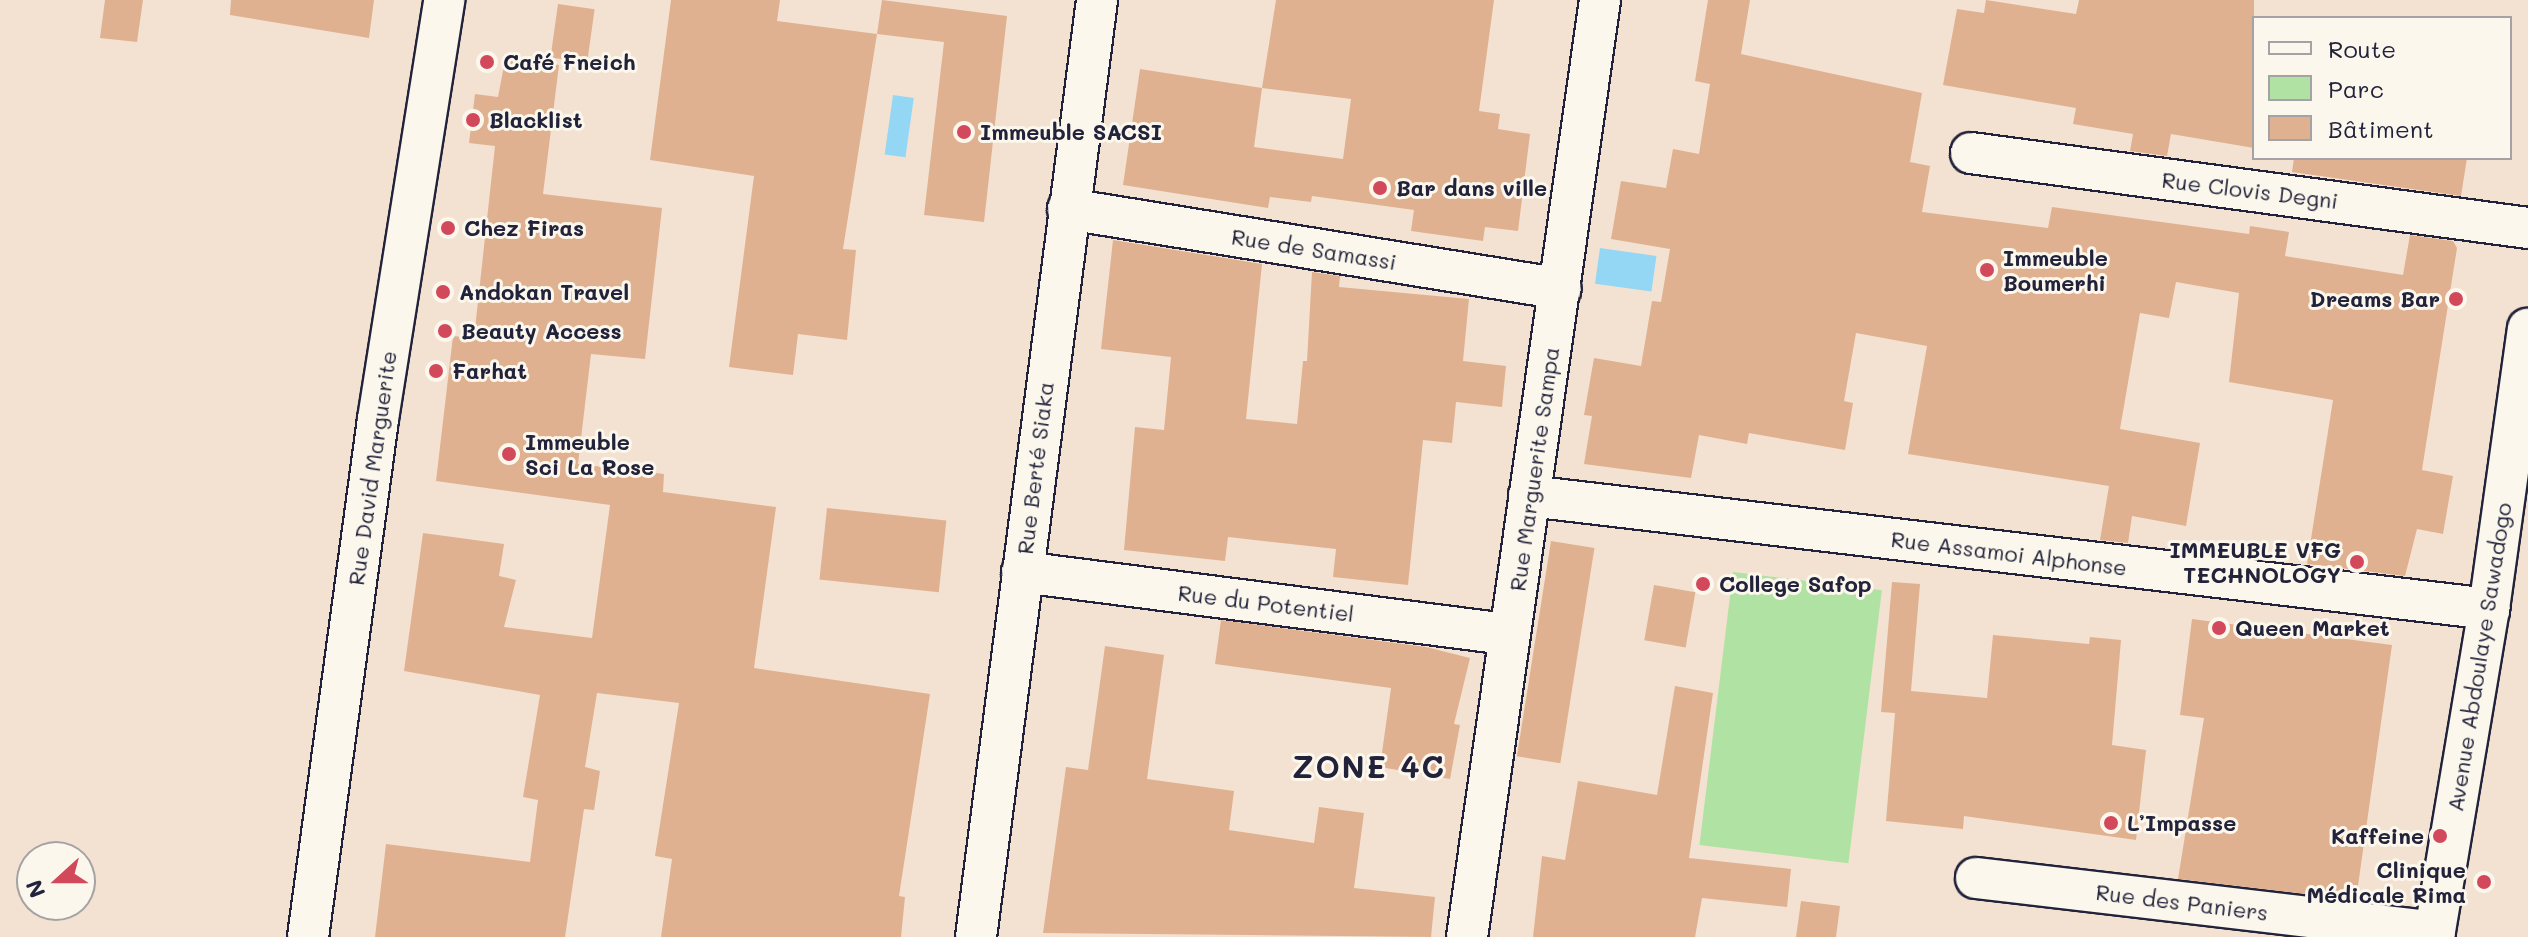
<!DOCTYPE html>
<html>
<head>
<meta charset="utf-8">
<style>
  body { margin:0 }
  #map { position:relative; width:2528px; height:937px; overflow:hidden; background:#f3e2d1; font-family:Mali,sans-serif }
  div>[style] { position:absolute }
  .green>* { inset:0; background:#afe2a3; transform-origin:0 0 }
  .water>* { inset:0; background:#93d7f5; transform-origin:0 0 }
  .building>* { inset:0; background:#e0b191; transform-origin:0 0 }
  .roads { filter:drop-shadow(2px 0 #22223b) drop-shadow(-2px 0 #22223b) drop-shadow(0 2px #22223b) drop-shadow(0 -2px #22223b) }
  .minor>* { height:40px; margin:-20px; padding:0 20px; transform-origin:20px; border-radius:20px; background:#fbf7ec }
  .dots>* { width:22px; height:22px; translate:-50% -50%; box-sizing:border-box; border:4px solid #fbf7ec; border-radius:50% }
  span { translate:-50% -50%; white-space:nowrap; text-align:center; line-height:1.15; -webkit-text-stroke:6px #fbf7ec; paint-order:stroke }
  .poi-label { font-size:22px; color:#22223b; font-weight:700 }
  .left { translate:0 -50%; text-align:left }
  .right { translate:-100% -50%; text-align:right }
  .street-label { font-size:22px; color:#22223b }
  .district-label { font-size:30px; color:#22223b; font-weight:700; letter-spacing:2px }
  .legend { position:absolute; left:2252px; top:16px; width:260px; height:144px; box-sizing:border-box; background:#fbf7ec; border:2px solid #a4a2a5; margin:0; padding:10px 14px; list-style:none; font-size:24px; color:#22223b }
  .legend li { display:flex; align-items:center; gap:16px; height:40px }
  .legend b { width:40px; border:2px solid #a4a2a5 }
  .north { position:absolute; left:16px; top:841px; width:80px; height:80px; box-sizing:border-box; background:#fbf7ec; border:2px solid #a4a2a5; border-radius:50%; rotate:249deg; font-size:22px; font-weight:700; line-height:32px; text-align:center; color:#22223b }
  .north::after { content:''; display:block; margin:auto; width:28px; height:36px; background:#d1495b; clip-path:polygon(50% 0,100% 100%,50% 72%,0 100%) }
</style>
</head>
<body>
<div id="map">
  <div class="green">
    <i style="left:1733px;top:572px;width:150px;height:275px;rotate:7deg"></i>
  </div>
  <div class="water">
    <i style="left:893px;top:95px;width:21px;height:60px;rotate:8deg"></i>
    <i style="left:1600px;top:248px;width:57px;height:36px;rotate:8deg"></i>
  </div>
  <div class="building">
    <i style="clip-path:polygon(105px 0,143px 0,137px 42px,100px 38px)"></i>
    <i style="clip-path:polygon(231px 0,374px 0,369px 38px,230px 15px)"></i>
    <i style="clip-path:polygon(671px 0,780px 0,777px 21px,877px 34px,843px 249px,856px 250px,847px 340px,798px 334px,793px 375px,729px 367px,754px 176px,650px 160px)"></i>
    <i style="clip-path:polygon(882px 0,1007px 16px,984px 222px,924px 215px,944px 42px,877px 34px)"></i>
    <i style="clip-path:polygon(evenodd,1276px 0,1494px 0,1479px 111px,1500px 114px,1498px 129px,1530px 134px,1518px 231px,1485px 227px,1483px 241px,1411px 231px,1414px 210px,1312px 196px,1311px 202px,1270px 197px,1268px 208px,1123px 185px,1140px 69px,1262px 88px,1276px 0,1262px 88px,1351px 99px,1343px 159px,1254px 147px,1262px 88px)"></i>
    <i style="clip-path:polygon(1708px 0,1750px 0,1741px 54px,1922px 93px,1910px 162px,1930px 166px,1922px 212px,2048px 228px,2052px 207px,2249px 234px,2250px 226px,2289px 232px,2285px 256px,2403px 275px,2410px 235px,2453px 241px,2457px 248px,2422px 470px,2453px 476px,2443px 534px,2417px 529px,2405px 576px,2307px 564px,2333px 400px,2229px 382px,2239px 293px,2176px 282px,2169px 318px,2140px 313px,2120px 429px,2200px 443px,2186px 526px,2132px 516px,2128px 543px,2100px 540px,2109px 486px,1908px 454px,1927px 346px,1856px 333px,1844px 401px,1853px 403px,1845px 450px,1749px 433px,1747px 444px,1699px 435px,1691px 478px,1584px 464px,1592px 416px,1584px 415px,1594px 358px,1641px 366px,1652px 301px,1661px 302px,1670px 249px,1611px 239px,1621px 181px,1666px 188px,1673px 149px,1699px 154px,1710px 84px,1695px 81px)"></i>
    <i style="clip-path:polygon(1986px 0,2076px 14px,2079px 0,2254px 0,2254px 148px,2171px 134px,2167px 156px,2130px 151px,2133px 134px,2073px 124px,2076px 108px,1943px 85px,1957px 9px,1984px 13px)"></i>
    <i style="left:558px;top:4px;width:37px;height:54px;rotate:8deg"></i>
    <i style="clip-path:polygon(506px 55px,559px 65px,543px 194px,662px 208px,645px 359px,591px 354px,578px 464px,664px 474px,663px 492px,776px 507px,754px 668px,930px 694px,899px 896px,905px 897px,901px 937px,661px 937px,672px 859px,655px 856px,679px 703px,597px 693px,585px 767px,600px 771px,594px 810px,584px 809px,565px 937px,375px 937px,386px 844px,530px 862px,538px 800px,523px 797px,540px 695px,404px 671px,423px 533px,504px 544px,499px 576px,516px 580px,504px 627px,592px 638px,610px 505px,436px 481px,453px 336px,474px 338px,495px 146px,469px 143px,475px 94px,498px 97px)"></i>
    <i style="clip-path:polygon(2294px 158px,2467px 158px,2461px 196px,2292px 172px)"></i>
    <i style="clip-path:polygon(1113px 240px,1262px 264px,1246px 419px,1297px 424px,1303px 361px,1307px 361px,1312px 272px,1340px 276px,1339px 287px,1469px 299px,1463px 361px,1506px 366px,1502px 407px,1456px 402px,1452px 443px,1423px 440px,1408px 585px,1333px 577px,1336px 549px,1228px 537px,1225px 561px,1124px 550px,1135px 427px,1164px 430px,1171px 357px,1101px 349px)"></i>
    <i style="left:827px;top:508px;width:120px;height:72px;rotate:6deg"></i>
    <i style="left:1551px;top:541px;width:44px;height:218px;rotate:9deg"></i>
    <i style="clip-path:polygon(1892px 582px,1920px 584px,1911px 691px,1987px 698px,1993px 635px,2089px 644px,2090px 637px,2121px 640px,2112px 745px,2146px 750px,2136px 840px,1964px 816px,1963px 829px,1886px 821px,1895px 713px,1881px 712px)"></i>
    <i style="left:1654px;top:585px;width:42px;height:56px;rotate:10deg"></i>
    <i style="clip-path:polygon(2192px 619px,2392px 645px,2356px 900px,2178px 879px,2204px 718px,2180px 715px)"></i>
    <i style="clip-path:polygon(1221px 620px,1426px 647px,1470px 658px,1454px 724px,1460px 725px,1450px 779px,1380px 767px,1391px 688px,1215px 664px)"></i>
    <i style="clip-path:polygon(1105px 646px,1164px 655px,1147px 779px,1234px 791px,1229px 830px,1314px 843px,1319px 807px,1364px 813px,1354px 888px,1435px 897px,1431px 937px,1043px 933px,1066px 767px,1088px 770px)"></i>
    <i style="clip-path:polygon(1675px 686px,1713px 693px,1689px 858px,1791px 869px,1787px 907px,1702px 898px,1695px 937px,1533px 937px,1542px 856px,1565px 860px,1578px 781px,1657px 795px)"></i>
    <i style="clip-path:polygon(1801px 901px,1840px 906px,1836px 937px,1796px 937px)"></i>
  </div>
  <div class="roads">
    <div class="minor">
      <i style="left:1971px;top:153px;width:562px;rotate:7.67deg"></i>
      <i style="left:1068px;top:209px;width:499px;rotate:9.2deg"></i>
      <i style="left:1529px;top:496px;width:967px;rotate:6.71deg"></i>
      <i style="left:1022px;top:572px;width:491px;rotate:7.3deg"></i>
      <i style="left:1976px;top:878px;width:462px;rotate:6.7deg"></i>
      <i style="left:308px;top:937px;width:523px;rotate:-82.3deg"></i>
      <i style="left:378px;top:419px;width:424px;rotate:-81deg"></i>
      <i style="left:976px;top:937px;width:945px;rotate:-82.64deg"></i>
      <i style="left:1467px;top:937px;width:946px;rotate:-81.92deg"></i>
      <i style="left:2434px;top:937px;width:333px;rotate:-80.5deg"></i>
      <i style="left:2489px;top:609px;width:283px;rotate:-82.1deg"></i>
    </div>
  </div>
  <div class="dots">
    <i style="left:487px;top:62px;background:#d1495b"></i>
    <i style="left:473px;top:120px;background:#d1495b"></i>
    <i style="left:964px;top:132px;background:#d1495b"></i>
    <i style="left:1380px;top:188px;background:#d1495b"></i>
    <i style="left:448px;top:228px;background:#d1495b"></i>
    <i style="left:1987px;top:270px;background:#d1495b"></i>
    <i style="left:443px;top:292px;background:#d1495b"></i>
    <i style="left:2456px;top:299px;background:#d1495b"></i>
    <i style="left:445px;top:331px;background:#d1495b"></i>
    <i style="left:436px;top:371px;background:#d1495b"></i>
    <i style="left:509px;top:454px;background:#d1495b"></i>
    <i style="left:2357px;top:562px;background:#d1495b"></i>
    <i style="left:1703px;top:584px;background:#d1495b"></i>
    <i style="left:2219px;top:628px;background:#d1495b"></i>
    <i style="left:2111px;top:823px;background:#d1495b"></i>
    <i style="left:2440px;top:836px;background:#d1495b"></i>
    <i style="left:2484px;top:882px;background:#d1495b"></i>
  </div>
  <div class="poi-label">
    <span class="left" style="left:503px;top:62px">Café Fneich</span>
    <span class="left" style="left:489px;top:120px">Blacklist</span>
    <span class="left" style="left:980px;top:132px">Immeuble SACSI</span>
    <span class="left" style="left:1396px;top:188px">Bar dans ville</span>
    <span class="left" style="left:464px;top:228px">Chez Firas</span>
    <span class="left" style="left:2003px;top:270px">Immeuble<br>Boumerhi</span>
    <span class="left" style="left:459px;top:292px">Andokan Travel</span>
    <span class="right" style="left:2440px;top:299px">Dreams Bar</span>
    <span class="left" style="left:461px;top:331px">Beauty Access</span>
    <span class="left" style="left:452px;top:371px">Farhat</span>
    <span class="left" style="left:525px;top:454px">Immeuble<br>Sci La Rose</span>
    <span class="right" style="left:2341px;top:562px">IMMEUBLE VFG<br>TECHNOLOGY</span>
    <span class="left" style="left:1719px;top:584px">College Safop</span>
    <span class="left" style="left:2235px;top:628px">Queen Market</span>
    <span class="left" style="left:2127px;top:823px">L’Impasse</span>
    <span class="right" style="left:2424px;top:836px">Kaffeine</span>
    <span class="right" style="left:2466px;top:882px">Clinique<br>Médicale Rima</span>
  </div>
  <div class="street-label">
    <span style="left:2250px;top:190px;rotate:7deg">Rue Clovis Degni</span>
    <span style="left:1314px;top:249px;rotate:9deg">Rue de Samassi</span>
    <span style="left:372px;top:468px;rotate:-82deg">Rue David Marguerite</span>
    <span style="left:1035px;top:468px;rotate:-83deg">Rue Berté Siaka</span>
    <span style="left:1534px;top:469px;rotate:-82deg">Rue Marguerite Sampa</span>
    <span style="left:2009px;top:553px;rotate:7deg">Rue Assamoi Alphonse</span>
    <span style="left:1266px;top:603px;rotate:7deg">Rue du Potentiel</span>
    <span style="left:2479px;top:657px;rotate:-81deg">Avenue Abdoulaye Sawadogo</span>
    <span style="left:2182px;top:902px;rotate:7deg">Rue des Paniers</span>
  </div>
  <div class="district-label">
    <span style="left:1369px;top:766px">ZONE 4C</span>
  </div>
  <ul class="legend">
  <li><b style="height:10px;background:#fbf7ec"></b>Route</li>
  <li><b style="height:22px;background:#afe2a3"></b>Parc</li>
  <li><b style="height:22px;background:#e0b191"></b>Bâtiment</li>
  </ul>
  <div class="north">N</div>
</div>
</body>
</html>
